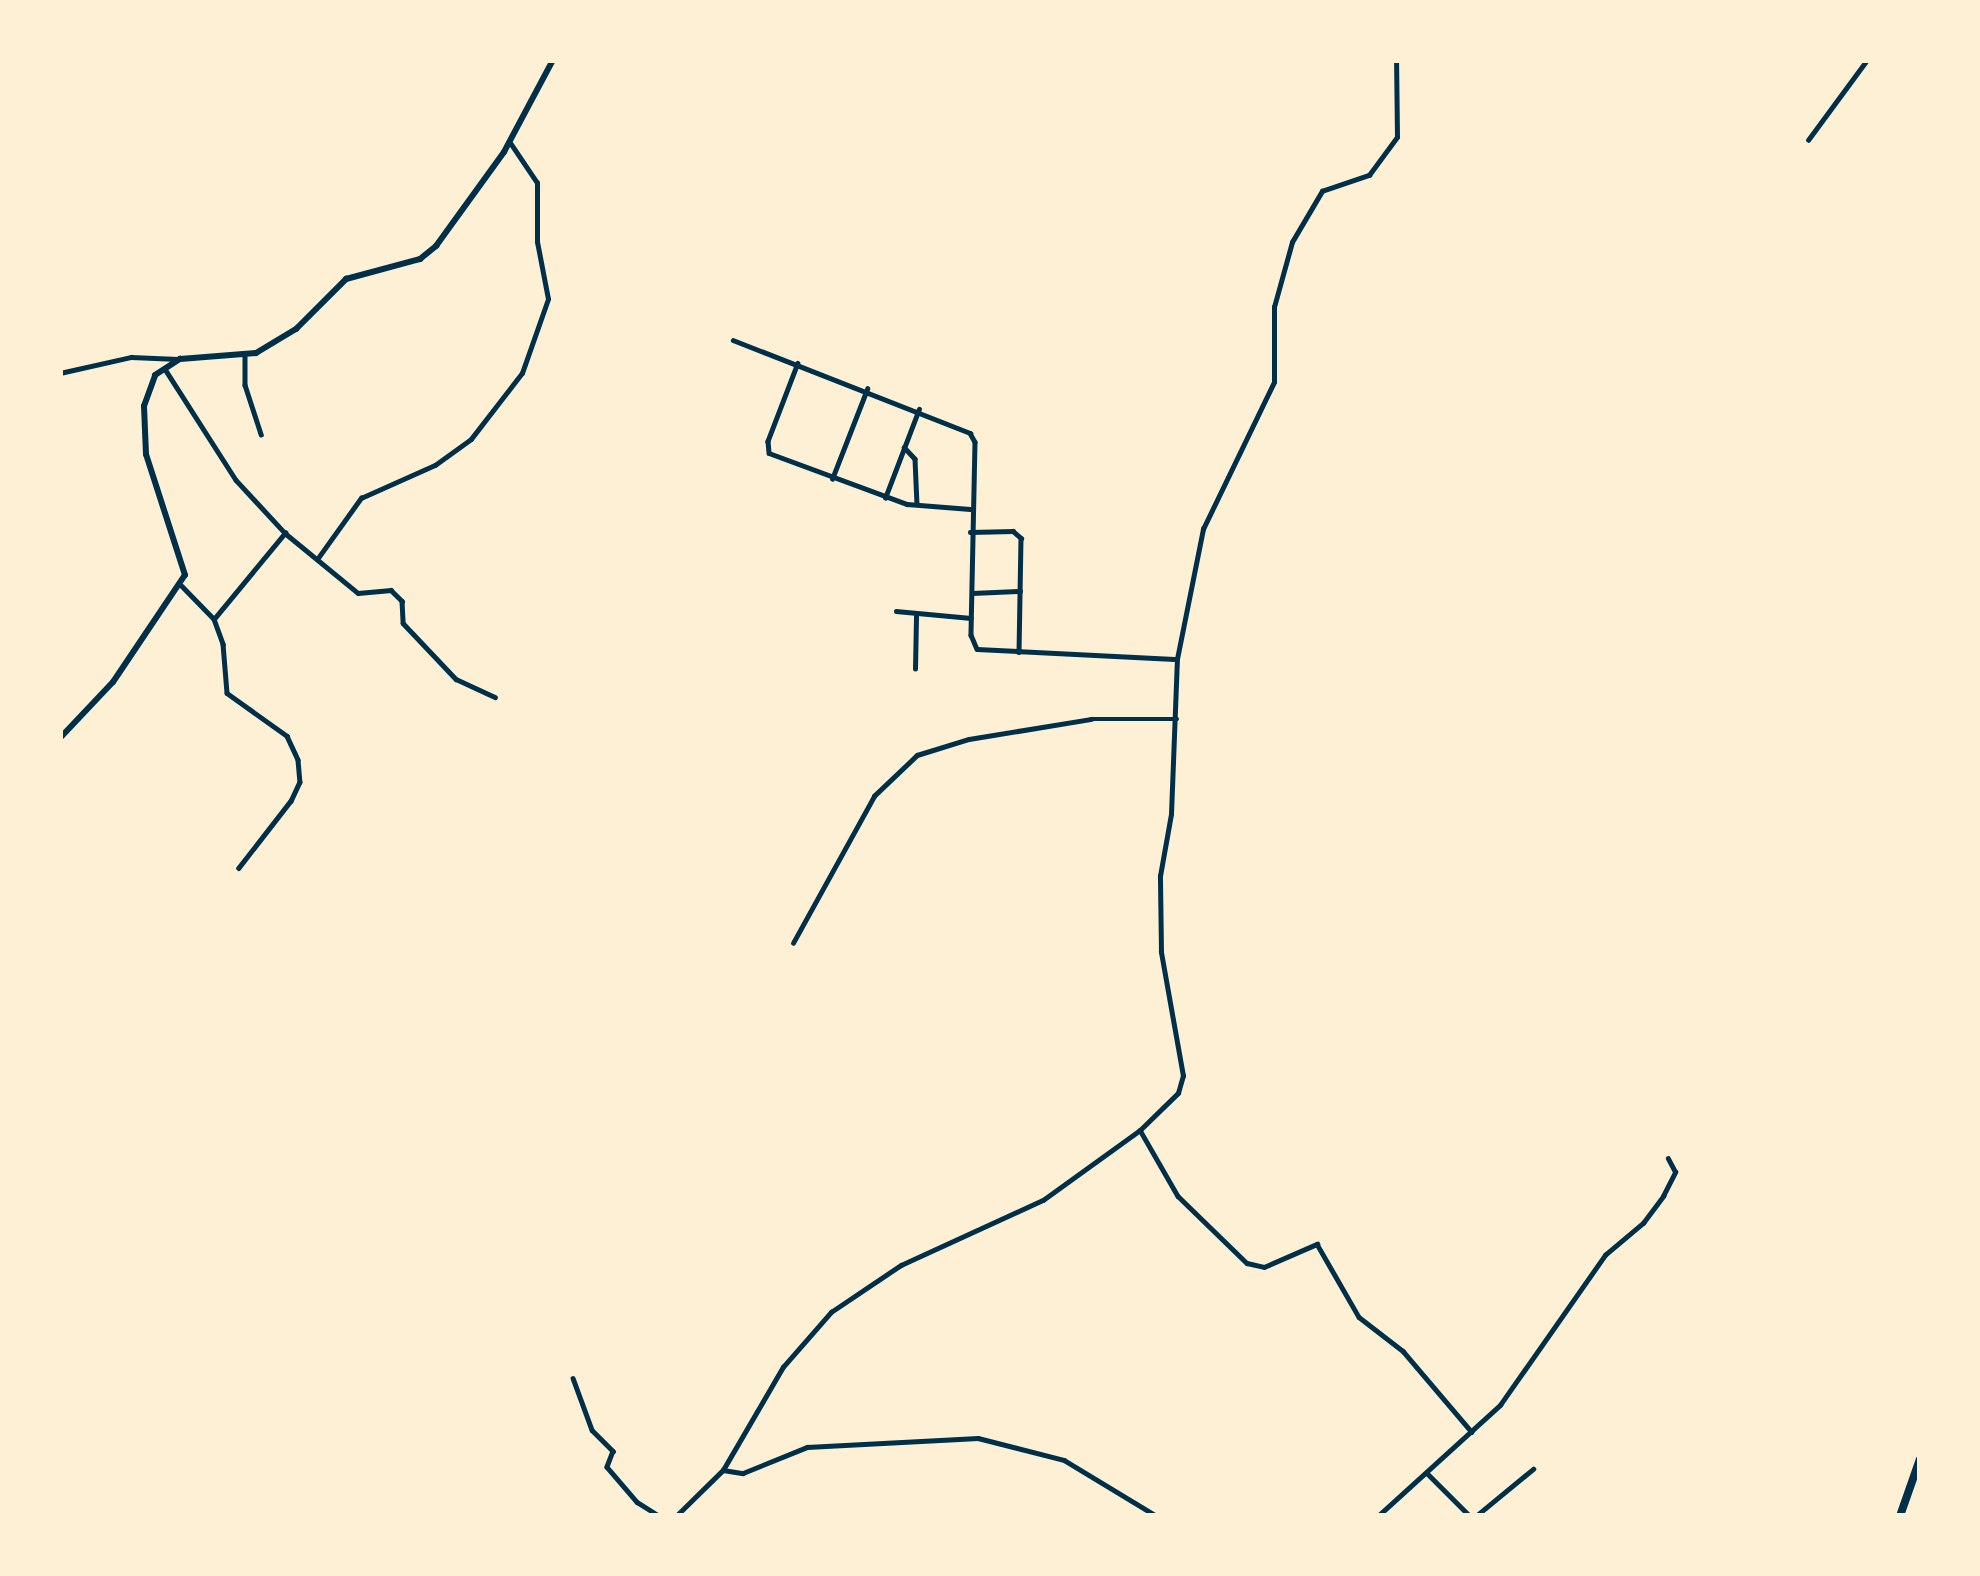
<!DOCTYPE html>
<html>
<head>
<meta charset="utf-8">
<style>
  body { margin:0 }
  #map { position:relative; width:1980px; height:1576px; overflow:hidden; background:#fdf0d5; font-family:"DejaVu Sans",sans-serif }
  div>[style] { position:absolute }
  .minor>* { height:4.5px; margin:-2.25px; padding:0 2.25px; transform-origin:2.25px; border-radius:2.25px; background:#003049 }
  .tertiary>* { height:6px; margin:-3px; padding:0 3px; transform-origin:3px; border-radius:3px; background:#003049 }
  .primary>* { height:8px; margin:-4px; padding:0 4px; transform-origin:4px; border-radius:4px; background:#003049 }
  span { translate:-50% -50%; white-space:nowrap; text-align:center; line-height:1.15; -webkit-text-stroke:9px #fdf0d5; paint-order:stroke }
  .frame { position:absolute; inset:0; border:63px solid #fdf0d5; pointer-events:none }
</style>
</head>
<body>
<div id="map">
  <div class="minor">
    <i style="left:1808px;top:140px;width:99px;rotate:-53.6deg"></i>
    <i style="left:733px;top:340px;width:255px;rotate:21.4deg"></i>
    <i style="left:970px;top:433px;width:10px;rotate:61deg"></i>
    <i style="left:975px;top:442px;width:193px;rotate:91.2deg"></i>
    <i style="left:971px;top:635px;width:15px;rotate:67deg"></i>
    <i style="left:977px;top:649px;width:197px;rotate:2.9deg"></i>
    <i style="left:245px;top:357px;width:28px;rotate:90deg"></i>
    <i style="left:245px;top:385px;width:52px;rotate:71.9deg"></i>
    <i style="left:798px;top:363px;width:84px;rotate:111deg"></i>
    <i style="left:768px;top:441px;width:12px;rotate:85deg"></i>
    <i style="left:769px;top:453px;width:147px;rotate:20.3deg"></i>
    <i style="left:907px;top:504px;width:63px;rotate:4.5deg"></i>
    <i style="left:165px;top:369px;width:132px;rotate:57.4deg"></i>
    <i style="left:236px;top:480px;width:72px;rotate:47.2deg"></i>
    <i style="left:285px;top:533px;width:94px;rotate:39.4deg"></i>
    <i style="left:358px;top:593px;width:33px;rotate:-5deg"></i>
    <i style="left:391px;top:590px;width:16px;rotate:45deg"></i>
    <i style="left:402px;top:601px;width:22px;rotate:87deg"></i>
    <i style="left:403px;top:623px;width:77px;rotate:46.6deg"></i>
    <i style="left:456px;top:679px;width:43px;rotate:24.8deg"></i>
    <i style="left:60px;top:373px;width:73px;rotate:-12.7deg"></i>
    <i style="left:131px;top:357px;width:47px;rotate:2.4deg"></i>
    <i style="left:904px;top:447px;width:16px;rotate:47deg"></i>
    <i style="left:915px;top:459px;width:45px;rotate:87.5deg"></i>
    <i style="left:832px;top:479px;width:97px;rotate:-68.7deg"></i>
    <i style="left:885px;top:498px;width:95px;rotate:-69.1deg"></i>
    <i style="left:970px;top:532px;width:43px;rotate:-1.3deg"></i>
    <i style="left:1013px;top:531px;width:11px;rotate:41deg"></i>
    <i style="left:1021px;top:538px;width:114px;rotate:91deg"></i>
    <i style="left:318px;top:558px;width:74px;rotate:-54.4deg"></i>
    <i style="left:361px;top:498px;width:81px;rotate:-24deg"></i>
    <i style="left:435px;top:465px;width:44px;rotate:-35.8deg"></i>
    <i style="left:471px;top:439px;width:83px;rotate:-52.3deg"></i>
    <i style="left:522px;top:373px;width:78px;rotate:-70.6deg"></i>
    <i style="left:548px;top:299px;width:58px;rotate:-100.9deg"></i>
    <i style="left:537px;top:242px;width:59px;rotate:-90deg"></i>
    <i style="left:537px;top:183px;width:48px;rotate:-124deg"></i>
    <i style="left:182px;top:586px;width:46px;rotate:45.9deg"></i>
    <i style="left:214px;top:619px;width:27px;rotate:70deg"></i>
    <i style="left:223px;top:644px;width:49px;rotate:85.3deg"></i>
    <i style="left:227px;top:693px;width:74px;rotate:35.6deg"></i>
    <i style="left:287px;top:736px;width:26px;rotate:65deg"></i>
    <i style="left:298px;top:760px;width:22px;rotate:85deg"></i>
    <i style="left:300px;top:782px;width:21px;rotate:115deg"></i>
    <i style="left:291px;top:801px;width:85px;rotate:127.8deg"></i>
    <i style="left:972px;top:593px;width:48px;rotate:-2.4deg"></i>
    <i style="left:896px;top:611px;width:75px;rotate:5.3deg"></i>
    <i style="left:214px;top:619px;width:112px;rotate:-50.5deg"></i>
    <i style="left:915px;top:669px;width:53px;rotate:-88.9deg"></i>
    <i style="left:793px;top:943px;width:168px;rotate:-61.1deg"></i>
    <i style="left:874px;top:796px;width:59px;rotate:-43.6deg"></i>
    <i style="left:917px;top:755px;width:54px;rotate:-17.1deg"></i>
    <i style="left:969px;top:739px;width:124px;rotate:-9.3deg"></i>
    <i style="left:1091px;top:719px;width:86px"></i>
    <i style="left:1140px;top:1130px;width:76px;rotate:60.1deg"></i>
    <i style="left:1178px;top:1196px;width:96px;rotate:44.2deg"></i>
    <i style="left:1247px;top:1263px;width:17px;rotate:13deg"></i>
    <i style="left:1264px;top:1267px;width:58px;rotate:-23.5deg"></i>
    <i style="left:1317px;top:1244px;width:84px;rotate:60.1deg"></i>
    <i style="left:1359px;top:1317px;width:56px;rotate:37.7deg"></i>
    <i style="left:1403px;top:1351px;width:106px;rotate:49.6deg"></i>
    <i style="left:573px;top:1378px;width:55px;rotate:69.9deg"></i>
    <i style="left:592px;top:1430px;width:30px;rotate:45deg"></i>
    <i style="left:613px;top:1451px;width:17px;rotate:111deg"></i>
    <i style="left:607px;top:1467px;width:46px;rotate:49.4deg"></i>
    <i style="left:637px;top:1502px;width:26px;rotate:32deg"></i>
    <i style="left:723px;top:1470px;width:20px;rotate:9deg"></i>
    <i style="left:743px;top:1473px;width:69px;rotate:-22.1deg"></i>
    <i style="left:807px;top:1447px;width:171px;rotate:-3deg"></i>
    <i style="left:978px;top:1438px;width:89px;rotate:14.3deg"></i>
    <i style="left:1064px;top:1460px;width:109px;rotate:31.1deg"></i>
    <i style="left:1427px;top:1473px;width:61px;rotate:45deg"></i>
    <i style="left:676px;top:1516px;width:66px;rotate:-44.4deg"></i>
    <i style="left:723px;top:1470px;width:119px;rotate:-59.8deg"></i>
    <i style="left:783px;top:1367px;width:73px;rotate:-48.9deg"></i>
    <i style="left:831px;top:1312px;width:84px;rotate:-33.9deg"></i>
    <i style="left:901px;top:1265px;width:156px;rotate:-24.6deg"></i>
    <i style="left:1043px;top:1200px;width:120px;rotate:-35.8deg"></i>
    <i style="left:1140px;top:1130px;width:53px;rotate:-44.2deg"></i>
    <i style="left:1178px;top:1093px;width:18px;rotate:-74deg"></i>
    <i style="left:1183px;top:1076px;width:126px;rotate:-100.1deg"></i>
    <i style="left:1161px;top:952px;width:76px;rotate:-90.8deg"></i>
    <i style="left:1160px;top:876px;width:63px;rotate:-79.9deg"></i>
    <i style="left:1171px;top:814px;width:155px;rotate:-87.8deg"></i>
    <i style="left:1177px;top:659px;width:133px;rotate:-78.7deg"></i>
    <i style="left:1203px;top:529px;width:163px;rotate:-64.2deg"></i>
    <i style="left:1274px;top:382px;width:75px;rotate:-90deg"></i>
    <i style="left:1274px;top:307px;width:67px;rotate:-74.5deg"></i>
    <i style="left:1292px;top:242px;width:59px;rotate:-59.5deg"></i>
    <i style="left:1322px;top:191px;width:50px;rotate:-18.8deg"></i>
    <i style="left:1369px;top:175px;width:47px;rotate:-53.6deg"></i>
    <i style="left:1397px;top:137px;width:77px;rotate:-90.7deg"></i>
    <i style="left:1378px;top:1516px;width:165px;rotate:-42.3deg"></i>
    <i style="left:1500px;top:1405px;width:183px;rotate:-55deg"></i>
    <i style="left:1605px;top:1255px;width:50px;rotate:-40.1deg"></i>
    <i style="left:1643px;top:1223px;width:34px;rotate:-53deg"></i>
    <i style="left:1663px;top:1196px;width:27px;rotate:-63deg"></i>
    <i style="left:1675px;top:1172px;width:15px;rotate:-118deg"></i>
    <i style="left:1476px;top:1516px;width:74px;rotate:-39.5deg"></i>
  </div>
  <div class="tertiary">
    <i style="left:60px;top:738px;width:77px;rotate:-46.6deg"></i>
    <i style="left:113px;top:682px;width:129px;rotate:-56.1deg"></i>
    <i style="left:185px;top:575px;width:127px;rotate:-107.9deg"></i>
    <i style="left:146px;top:454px;width:48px;rotate:-92.4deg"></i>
    <i style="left:144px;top:406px;width:33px;rotate:-70deg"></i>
    <i style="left:155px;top:375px;width:30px;rotate:-33deg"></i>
    <i style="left:180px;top:359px;width:76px;rotate:-4.5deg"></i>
    <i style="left:256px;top:353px;width:47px;rotate:-31deg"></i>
    <i style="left:296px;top:329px;width:71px;rotate:-45deg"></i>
    <i style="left:346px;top:279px;width:77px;rotate:-15.1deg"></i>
    <i style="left:420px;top:259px;width:21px;rotate:-39deg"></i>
    <i style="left:436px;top:246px;width:116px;rotate:-54.1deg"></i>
    <i style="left:504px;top:152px;width:104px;rotate:-62deg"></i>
  </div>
  <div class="primary">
    <i style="left:1900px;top:1516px;width:60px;rotate:-70.7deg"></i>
  </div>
  <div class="frame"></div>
</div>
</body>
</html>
